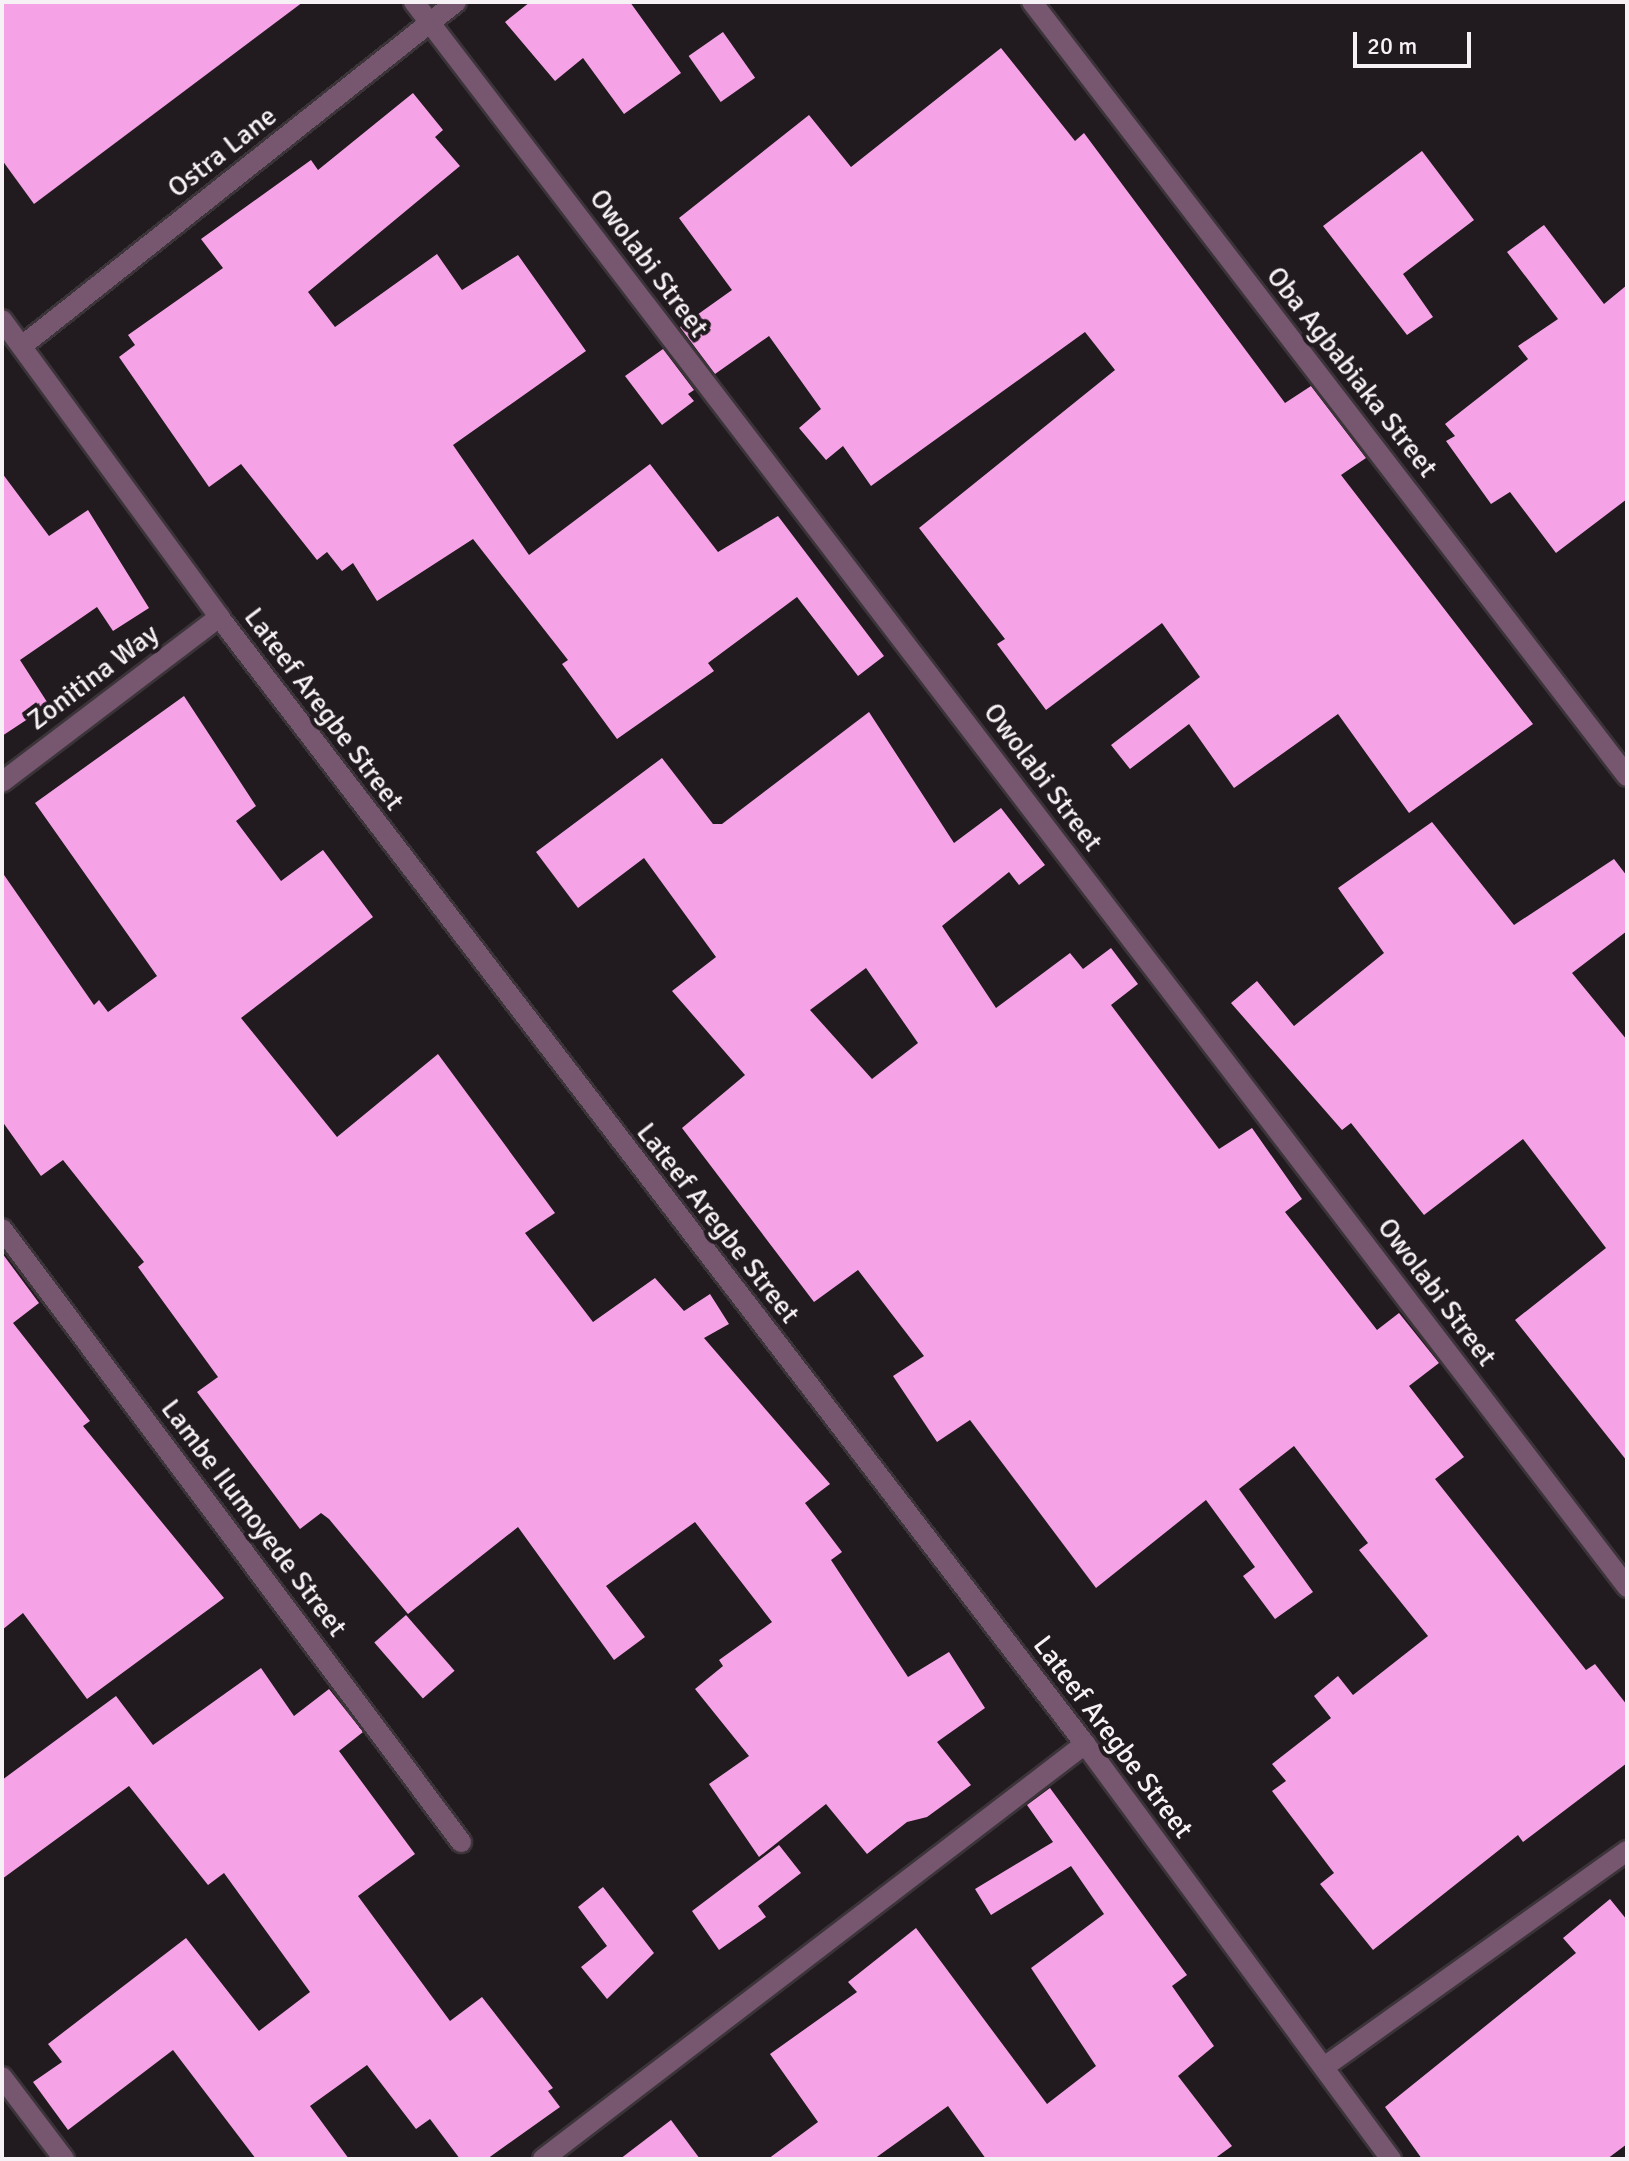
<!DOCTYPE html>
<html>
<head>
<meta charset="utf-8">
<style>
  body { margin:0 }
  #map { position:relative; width:1629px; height:2161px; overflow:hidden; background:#211a1f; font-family:Signika,sans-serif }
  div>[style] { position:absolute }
  .building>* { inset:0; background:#f5a3e6; transform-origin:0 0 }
  .roads { filter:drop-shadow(2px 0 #3b3439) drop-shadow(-2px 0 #3b3439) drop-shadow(0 2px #3b3439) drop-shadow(0 -2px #3b3439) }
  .street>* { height:20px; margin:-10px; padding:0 10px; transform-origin:10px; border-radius:10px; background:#775670 }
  span { translate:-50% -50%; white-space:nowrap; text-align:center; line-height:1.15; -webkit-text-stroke:8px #211a1f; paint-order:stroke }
  .street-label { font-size:28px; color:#f6f1f4 }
  .frame { position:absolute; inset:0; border:4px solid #f6f1f4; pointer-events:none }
  .scale { position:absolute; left:1353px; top:32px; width:118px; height:36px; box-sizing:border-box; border:4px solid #f6f1f4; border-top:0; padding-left:10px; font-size:24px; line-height:28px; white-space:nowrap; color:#f6f1f4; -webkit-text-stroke:6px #211a1f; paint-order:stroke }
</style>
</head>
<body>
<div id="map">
  <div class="building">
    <i style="clip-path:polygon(2px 2px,303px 2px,34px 204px,2px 160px)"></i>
    <i style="clip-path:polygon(530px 2px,630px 2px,681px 73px,624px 114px,583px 58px,555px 81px,505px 22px)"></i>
    <i style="left:723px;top:32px;width:56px;height:42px;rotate:55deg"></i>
    <i style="clip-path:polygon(1001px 48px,1075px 141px,1084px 133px,1285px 403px,1311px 386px,1366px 458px,1341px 475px,1533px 724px,1409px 813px,1338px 714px,1234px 788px,1189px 724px,1130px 769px,1111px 745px,1200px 677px,1162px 623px,1046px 710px,997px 644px,1005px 639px,919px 528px,1115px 370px,1085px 332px,871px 486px,843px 446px,826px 460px,799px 428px,821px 409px,769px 336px,715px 374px,680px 327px,732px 290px,679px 218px,809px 115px,851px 167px)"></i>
    <i style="clip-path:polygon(413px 93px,443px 130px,435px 137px,460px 166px,308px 292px,335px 327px,437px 254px,462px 290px,518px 255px,586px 351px,453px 445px,529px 555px,650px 464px,718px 552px,778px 516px,884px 656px,858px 676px,797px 597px,708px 663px,714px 671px,617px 739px,562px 664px,568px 660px,473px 539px,377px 601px,353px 563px,342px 571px,327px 552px,317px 560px,241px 464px,209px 487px,119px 357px,135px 345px,128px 335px,223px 268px,201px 239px,311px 160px,318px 170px)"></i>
    <i style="clip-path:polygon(1422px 151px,1474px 220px,1403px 274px,1433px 317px,1407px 335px,1323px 226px)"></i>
    <i style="clip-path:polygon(1544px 225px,1604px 304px,1627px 285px,1627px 499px,1556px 553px,1510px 492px,1491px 504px,1446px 441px,1455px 436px,1445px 424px,1528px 359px,1518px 346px,1558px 319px,1507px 252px)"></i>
    <i style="clip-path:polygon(663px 349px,694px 390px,688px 394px,694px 401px,662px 425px,625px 376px)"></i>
    <i style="clip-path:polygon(2px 473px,49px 536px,88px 510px,149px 608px,113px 631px,97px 607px,20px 660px,49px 705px,2px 736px)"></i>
    <i style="clip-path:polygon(184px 696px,256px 806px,236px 821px,281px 881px,323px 850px,373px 917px,241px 1018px,337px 1137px,438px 1054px,555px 1213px,525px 1233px,593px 1322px,655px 1278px,684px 1311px,710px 1294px,729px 1324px,704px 1338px,830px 1484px,805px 1503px,842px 1552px,831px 1560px,908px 1677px,949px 1652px,985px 1708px,937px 1742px,971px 1785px,927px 1817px,907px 1822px,867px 1854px,826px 1804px,759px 1857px,709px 1784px,749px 1756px,695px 1689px,723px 1666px,719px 1660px,772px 1622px,695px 1522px,606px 1586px,645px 1637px,614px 1660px,518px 1527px,408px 1614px,329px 1519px,321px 1513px,300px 1529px,197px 1392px,218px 1377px,138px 1267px,144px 1262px,63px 1160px,41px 1176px,2px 1121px,2px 872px,94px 1005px,99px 1000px,108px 1012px,157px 976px,35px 803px)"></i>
    <i style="clip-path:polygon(evenodd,869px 712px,954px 843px,1001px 808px,1045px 865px,1019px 885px,1009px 872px,942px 926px,996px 1008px,1070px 953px,1083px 969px,1111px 948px,1138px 984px,1111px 1005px,1219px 1149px,1252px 1128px,1302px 1199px,1285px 1212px,1377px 1330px,1399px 1313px,1439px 1363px,1409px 1386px,1464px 1457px,1435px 1479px,1586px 1670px,1595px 1664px,1627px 1705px,1627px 1763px,1523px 1842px,1518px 1835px,1373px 1950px,1320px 1884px,1334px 1873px,1272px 1791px,1286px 1781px,1272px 1764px,1331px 1718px,1314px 1696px,1338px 1676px,1353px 1695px,1428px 1636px,1359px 1550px,1368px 1543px,1294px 1446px,1239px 1489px,1313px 1592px,1275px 1619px,1243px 1576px,1255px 1567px,1206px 1500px,1096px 1588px,970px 1420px,937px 1442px,893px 1376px,924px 1356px,858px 1270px,814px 1302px,682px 1128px,745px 1075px,672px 991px,716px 957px,644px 858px,578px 908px,536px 852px,662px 758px,713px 824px,722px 824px,869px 712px,866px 968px,918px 1043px,872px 1079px,810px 1010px,866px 968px)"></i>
    <i style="clip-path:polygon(1432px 822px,1514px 925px,1614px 859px,1627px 876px,1627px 931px,1572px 973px,1627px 1040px,1627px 1461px,1515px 1320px,1606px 1248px,1523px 1139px,1424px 1215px,1351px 1123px,1342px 1130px,1231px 1003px,1257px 981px,1294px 1026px,1384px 953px,1338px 888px)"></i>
    <i style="clip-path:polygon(2px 1253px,39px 1303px,13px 1323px,90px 1421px,83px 1426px,224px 1598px,87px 1699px,23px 1613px,2px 1630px)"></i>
    <i style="left:406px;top:1615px;width:74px;height:42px;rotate:49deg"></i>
    <i style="clip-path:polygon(261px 1668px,294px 1716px,329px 1689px,363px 1732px,339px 1751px,415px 1854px,358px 1896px,450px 2021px,482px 1997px,553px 2088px,548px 2091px,560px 2107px,487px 2159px,460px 2159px,430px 2119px,416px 2129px,367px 2065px,310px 2106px,349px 2159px,256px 2159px,173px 2050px,68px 2130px,33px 2082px,62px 2062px,48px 2044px,186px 1938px,259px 2031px,310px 1992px,224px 1873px,208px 1885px,129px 1786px,2px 1879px,2px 1780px,116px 1696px,153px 1745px)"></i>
    <i style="clip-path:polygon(1050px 1788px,1187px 1975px,1172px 1986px,1214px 2046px,1178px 2076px,1232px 2146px,1214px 2159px,986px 2159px,948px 2106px,874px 2159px,768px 2159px,818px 2122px,770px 2054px,857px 1992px,848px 1982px,916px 1928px,1047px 2104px,1096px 2066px,1031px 1968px,1104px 1914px,1071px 1866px,991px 1915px,975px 1889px,1053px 1842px,1027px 1805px)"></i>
    <i style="clip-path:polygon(779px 1845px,801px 1873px,758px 1906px,766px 1917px,719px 1950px,692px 1911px)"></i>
    <i style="clip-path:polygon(603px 1887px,654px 1953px,607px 1999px,581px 1967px,607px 1946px,578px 1907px)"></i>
    <i style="clip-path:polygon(1610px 1899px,1627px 1920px,1627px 2144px,1607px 2159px,1422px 2159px,1385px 2107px,1576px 1953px,1563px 1938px)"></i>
    <i style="clip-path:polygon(671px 2120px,700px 2159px,620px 2159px)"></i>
  </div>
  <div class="roads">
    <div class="street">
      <i style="left:414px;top:2px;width:1996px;rotate:52.57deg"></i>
      <i style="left:1032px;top:2px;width:976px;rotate:52.45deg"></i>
      <i style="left:2px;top:320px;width:368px;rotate:53.8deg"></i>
      <i style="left:219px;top:617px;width:1421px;rotate:52.46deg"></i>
      <i style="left:1085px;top:1744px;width:516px;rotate:53.6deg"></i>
      <i style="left:22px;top:346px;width:554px;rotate:-38.4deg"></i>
      <i style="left:2px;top:782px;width:273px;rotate:-37.2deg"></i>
      <i style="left:2px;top:1229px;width:766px;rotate:53.17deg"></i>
      <i style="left:1324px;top:2067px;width:372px;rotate:-35.5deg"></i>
      <i style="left:2px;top:2077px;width:103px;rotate:52.9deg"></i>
      <i style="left:543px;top:2159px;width:683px;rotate:-37.44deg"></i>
    </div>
  </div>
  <div class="street-label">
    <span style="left:222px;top:152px;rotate:-38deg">Ostra Lane</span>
    <span style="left:649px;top:263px;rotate:53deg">Owolabi Street</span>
    <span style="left:1352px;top:372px;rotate:52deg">Oba Agbabiaka Street</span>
    <span style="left:93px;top:677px;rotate:-37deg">Zonitina Way</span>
    <span style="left:324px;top:709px;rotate:53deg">Lateef Aregbe Street</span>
    <span style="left:1043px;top:777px;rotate:53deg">Owolabi Street</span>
    <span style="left:718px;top:1223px;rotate:52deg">Lateef Aregbe Street</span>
    <span style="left:1437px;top:1292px;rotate:53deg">Owolabi Street</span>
    <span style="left:254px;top:1518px;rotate:53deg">Lambe Ilumoyede Street</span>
    <span style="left:1113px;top:1737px;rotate:53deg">Lateef Aregbe Street</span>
  </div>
  <div class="frame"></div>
  <div class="scale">20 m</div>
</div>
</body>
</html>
